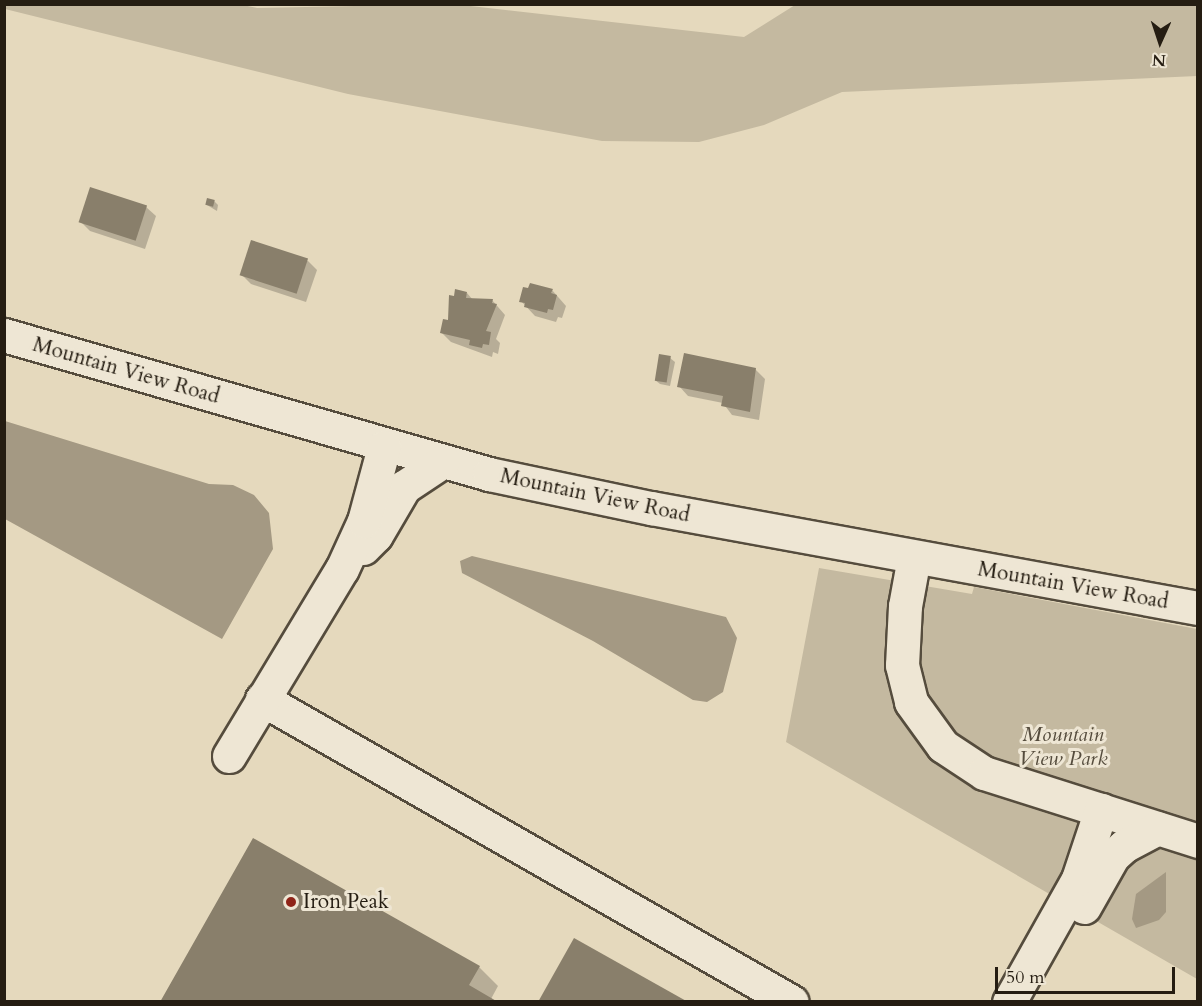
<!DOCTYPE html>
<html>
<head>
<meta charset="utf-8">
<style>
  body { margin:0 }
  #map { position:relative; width:1202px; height:1006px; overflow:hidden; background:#e5d9bd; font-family:Cardo,serif }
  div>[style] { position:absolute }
  .green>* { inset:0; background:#c4b9a0 }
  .water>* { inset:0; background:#a49983 }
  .shadow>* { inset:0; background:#0003 }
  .building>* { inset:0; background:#897f6b; transform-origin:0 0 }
  .roads { filter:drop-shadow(2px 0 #554c3d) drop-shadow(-2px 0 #554c3d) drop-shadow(0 2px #554c3d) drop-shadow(0 -2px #554c3d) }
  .minor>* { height:33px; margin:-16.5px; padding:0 16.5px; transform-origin:16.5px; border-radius:16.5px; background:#eee6d4 }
  .dots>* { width:16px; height:16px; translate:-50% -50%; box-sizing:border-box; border:3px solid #eee6d4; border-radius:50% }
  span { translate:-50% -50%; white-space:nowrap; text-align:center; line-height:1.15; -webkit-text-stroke:6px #eee6d4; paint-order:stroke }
  .street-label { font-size:21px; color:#251d12 }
  .park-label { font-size:21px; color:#554c3d; font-style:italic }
  .poi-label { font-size:21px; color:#251d12 }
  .left { translate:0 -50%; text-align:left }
  .frame { position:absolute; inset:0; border:6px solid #251d12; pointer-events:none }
  .north { position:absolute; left:1130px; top:12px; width:60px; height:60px; -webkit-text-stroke:4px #eee6d4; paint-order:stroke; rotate:183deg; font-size:16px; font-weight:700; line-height:24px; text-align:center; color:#251d12 }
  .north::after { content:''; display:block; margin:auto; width:21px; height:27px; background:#251d12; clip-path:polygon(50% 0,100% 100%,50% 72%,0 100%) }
  .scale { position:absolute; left:995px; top:967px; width:180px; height:27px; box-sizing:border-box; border:3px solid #251d12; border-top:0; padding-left:8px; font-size:18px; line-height:21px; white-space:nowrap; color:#251d12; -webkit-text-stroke:4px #eee6d4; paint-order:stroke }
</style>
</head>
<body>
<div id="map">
  <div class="green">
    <i style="clip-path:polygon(5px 4px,238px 4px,257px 8px,453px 4px,744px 37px,795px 5px,1197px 5px,1197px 76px,842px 92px,764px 125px,699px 142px,602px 141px,348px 94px,5px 9px)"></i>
    <i style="clip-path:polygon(819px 568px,972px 594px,974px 587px,1197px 629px,1197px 979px,786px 742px)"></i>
  </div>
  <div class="water">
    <i style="clip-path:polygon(5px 421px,209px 484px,233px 485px,254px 495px,269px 513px,273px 549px,222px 639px,5px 519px)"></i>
    <i style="clip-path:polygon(472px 556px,726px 617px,737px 638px,723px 692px,707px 702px,693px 700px,593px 641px,462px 573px,460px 561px)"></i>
    <i style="clip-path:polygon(1166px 872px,1166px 912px,1159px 920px,1136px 928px,1132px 919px,1136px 894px)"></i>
  </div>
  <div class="shadow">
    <i style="clip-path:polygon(214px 201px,218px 205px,217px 211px,207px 205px)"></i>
    <i style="clip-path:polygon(146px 207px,156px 216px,145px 249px,90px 231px,81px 222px)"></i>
    <i style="clip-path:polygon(252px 242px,308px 261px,317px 270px,306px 302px,251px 284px,241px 274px)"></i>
    <i style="clip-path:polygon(552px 290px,566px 306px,562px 318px,558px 317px,556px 322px,535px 316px,521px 301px)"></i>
    <i style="clip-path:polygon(467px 293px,473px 300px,492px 300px,505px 315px,496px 339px,500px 343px,498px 354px,493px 352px,492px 357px,451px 342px,441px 332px)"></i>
    <i style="clip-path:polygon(670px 358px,675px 362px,670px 386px,660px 384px,655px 380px)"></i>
    <i style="clip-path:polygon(755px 369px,765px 379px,759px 420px,732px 415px,723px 403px,688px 396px,679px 386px)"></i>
    <i style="clip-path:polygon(253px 840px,479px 967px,498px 986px,491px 999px,162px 1002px)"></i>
  </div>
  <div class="building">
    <i style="left:90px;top:187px;width:60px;height:37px;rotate:18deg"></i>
    <i style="left:207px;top:198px;width:8px;height:7px;rotate:14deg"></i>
    <i style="left:251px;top:240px;width:60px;height:37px;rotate:18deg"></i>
    <i style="clip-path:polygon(530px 283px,553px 289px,551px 293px,557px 295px,553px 310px,548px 309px,547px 313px,524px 307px,525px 303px,519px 302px,523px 287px,528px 288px)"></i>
    <i style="clip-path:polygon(455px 289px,467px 292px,466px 298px,493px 299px,492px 303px,497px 304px,486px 331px,491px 332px,489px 345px,483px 344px,482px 348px,469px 345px,470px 340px,440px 333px,443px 319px,448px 320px,449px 295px,454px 296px)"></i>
    <i style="clip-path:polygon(684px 353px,756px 368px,750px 412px,721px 406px,723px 396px,677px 387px)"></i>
    <i style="left:659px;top:354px;width:12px;height:27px;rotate:9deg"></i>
    <i style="clip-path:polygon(253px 838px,480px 966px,469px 985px,498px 1002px,160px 1002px)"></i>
    <i style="clip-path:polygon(574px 938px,688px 1002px,538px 1002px)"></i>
  </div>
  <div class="roads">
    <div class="minor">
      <i style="left:4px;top:335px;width:505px;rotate:15.99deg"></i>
      <i style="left:489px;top:474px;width:166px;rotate:11.9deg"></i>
      <i style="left:651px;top:508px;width:556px;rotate:10.36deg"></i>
      <i style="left:363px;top:548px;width:18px;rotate:-45deg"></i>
      <i style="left:376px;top:535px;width:56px;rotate:-59.7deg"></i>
      <i style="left:404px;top:487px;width:47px;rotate:-33.7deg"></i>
      <i style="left:914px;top:557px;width:50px;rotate:100.4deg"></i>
      <i style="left:905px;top:606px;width:59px;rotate:92.9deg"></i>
      <i style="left:902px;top:665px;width:38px;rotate:76deg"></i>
      <i style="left:911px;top:702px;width:54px;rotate:54deg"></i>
      <i style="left:943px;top:746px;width:49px;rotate:33.4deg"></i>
      <i style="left:984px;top:773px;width:225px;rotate:17.6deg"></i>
      <i style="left:262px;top:699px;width:610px;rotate:29.76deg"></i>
      <i style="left:229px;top:756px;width:218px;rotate:-58.9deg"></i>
      <i style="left:342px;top:569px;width:53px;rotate:-65.4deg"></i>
      <i style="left:364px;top:521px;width:77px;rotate:-74.9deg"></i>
      <i style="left:1084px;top:907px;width:59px;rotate:-60.4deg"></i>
      <i style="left:1113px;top:856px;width:15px;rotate:-42deg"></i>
      <i style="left:1124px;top:846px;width:38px;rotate:-28deg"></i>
      <i style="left:1009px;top:1002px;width:141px;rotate:-60.7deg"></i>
      <i style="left:1078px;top:879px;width:73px;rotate:-71.6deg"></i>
    </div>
  </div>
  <div class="dots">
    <i style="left:291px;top:902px;background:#8f2418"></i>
  </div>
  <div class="street-label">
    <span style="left:126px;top:371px;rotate:16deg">Mountain View Road</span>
    <span style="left:595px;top:496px;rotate:12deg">Mountain View Road</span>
    <span style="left:1073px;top:586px;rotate:10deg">Mountain View Road</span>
  </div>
  <div class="park-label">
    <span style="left:1063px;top:747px">Mountain<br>View Park</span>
  </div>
  <div class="poi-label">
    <span class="left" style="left:303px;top:902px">Iron Peak</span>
  </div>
  <div class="frame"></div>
  <div class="north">N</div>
  <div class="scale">50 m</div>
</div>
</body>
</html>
